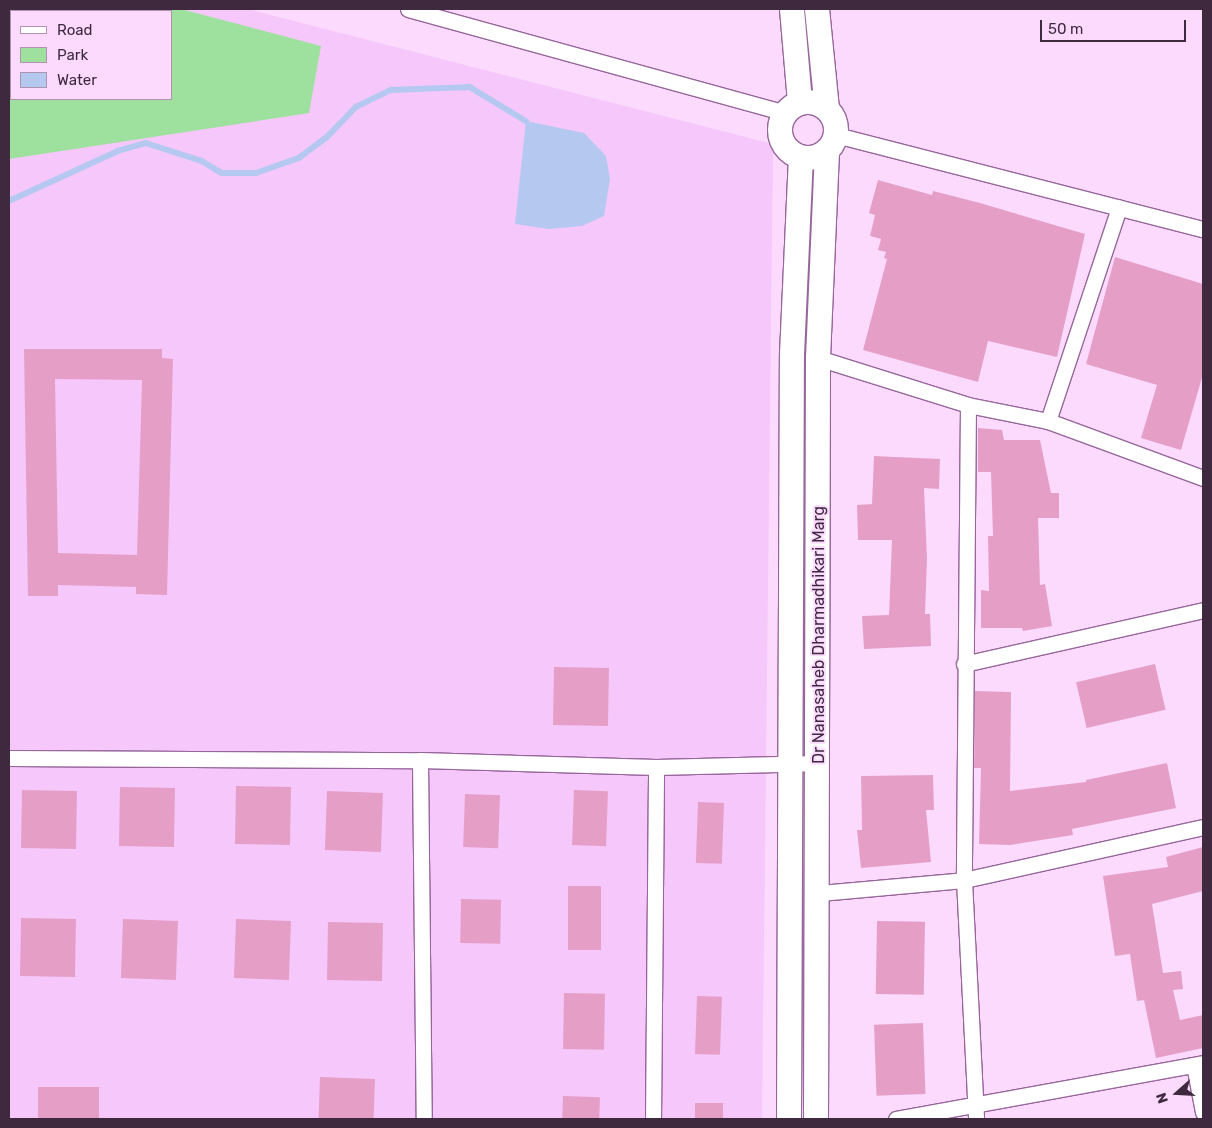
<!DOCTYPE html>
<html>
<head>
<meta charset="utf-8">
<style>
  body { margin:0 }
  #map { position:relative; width:1212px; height:1128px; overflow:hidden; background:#fbdafd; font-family:Rubik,sans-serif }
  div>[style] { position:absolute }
  .built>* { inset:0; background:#f6c7fa }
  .green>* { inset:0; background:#9ee19e }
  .water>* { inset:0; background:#b5c9f0 }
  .stream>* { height:5.5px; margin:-2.75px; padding:0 2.75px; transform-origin:2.75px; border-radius:2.75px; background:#b5c9f0 }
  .building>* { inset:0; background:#e59fc7; transform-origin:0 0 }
  .roads { filter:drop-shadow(1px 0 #97669b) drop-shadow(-1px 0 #97669b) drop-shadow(0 1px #97669b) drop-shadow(0 -1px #97669b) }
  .street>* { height:15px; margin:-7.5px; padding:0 7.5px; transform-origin:7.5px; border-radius:7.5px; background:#fff }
  .primary>* { height:24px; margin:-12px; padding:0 12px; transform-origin:12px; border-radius:12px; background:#fff }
  .primary>.ring { margin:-12px; padding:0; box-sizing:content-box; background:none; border:24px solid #fff; border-radius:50% }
  span { translate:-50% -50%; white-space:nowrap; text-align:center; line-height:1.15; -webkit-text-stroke:4px #fbdafd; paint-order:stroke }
  .street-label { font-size:16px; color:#3e293f }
  .frame { position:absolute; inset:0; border:10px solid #3e293f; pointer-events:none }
  .legend { position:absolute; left:10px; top:10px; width:162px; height:90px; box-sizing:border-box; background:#fbdafd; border:1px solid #af93b1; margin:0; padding:6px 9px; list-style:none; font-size:15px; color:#3e293f }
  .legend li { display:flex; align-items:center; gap:10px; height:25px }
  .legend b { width:25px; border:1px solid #af93b1 }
  .north { position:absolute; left:1152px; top:1068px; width:50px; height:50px; -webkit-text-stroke:4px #fbdafd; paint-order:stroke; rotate:251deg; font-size:14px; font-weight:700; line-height:20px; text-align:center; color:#3e293f }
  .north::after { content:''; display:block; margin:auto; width:18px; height:22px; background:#3e293f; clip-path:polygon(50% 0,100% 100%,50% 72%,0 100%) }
  .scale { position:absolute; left:1040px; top:20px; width:146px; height:22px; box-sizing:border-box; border:2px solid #3e293f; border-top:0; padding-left:6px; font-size:15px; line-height:18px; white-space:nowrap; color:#3e293f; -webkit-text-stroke:4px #fbdafd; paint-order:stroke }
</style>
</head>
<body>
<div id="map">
  <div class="built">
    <i style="clip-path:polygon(evenodd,9px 9px,247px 9px,773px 144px,762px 1119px,9px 1119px,9px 9px,11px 11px,171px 11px,171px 99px,11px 99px,11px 11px)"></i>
  </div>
  <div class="green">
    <i style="clip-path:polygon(evenodd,9px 9px,181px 9px,321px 46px,309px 113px,9px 159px,9px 9px,11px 11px,171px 11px,171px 99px,11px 99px,11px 11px)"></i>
  </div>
  <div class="water">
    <i style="clip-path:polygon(526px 121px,584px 133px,606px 156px,610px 179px,604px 216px,582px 226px,549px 229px,515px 224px)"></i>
  </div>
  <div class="stream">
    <i style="left:9px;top:201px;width:120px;rotate:-24.6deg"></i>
    <i style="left:118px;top:151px;width:29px;rotate:-16deg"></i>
    <i style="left:146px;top:143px;width:59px;rotate:17.8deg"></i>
    <i style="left:202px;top:161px;width:23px;rotate:31deg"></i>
    <i style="left:222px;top:173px;width:34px"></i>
    <i style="left:256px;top:173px;width:46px;rotate:-19.2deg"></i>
    <i style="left:299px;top:158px;width:36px;rotate:-37deg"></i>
    <i style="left:328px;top:136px;width:40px;rotate:-46deg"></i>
    <i style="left:356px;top:107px;width:39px;rotate:-26deg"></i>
    <i style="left:391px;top:90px;width:79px;rotate:-2.2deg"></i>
    <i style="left:470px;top:87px;width:66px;rotate:31.3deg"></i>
  </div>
  <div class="building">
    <i style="clip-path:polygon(878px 180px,932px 195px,933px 191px,980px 203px,1085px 234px,1057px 357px,988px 341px,978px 382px,863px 350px,887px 259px,884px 258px,886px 252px,878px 250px,881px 239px,870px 236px,875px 215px,869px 213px)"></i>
    <i style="clip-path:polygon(1115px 257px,1203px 284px,1203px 374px,1181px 450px,1141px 438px,1157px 385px,1086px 364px)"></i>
    <i style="clip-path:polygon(evenodd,24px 349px,162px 349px,162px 358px,173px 359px,167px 595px,136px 594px,136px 587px,58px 585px,58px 596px,28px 596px,24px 349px,55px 379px,142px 380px,137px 555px,58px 553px,55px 379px)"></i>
    <i style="clip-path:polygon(978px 428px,1002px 430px,1004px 440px,1040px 440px,1051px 493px,1059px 493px,1059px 518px,1038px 518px,1040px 585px,1045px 584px,1052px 626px,1023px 631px,1022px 628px,981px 628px,981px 590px,989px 591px,988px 536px,993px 536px,991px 472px,978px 472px)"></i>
    <i style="clip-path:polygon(874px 456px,940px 459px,939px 489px,924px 488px,927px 559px,925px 614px,930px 614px,931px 646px,864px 649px,862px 616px,889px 615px,892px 540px,858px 540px,857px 505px,872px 504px)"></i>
    <i style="left:1155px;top:664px;width:47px;height:81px;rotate:77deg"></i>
    <i style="left:554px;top:667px;width:55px;height:58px;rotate:1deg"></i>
    <i style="clip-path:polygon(975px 691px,1011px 692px,1010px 791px,1086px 782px,1086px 780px,1167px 763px,1176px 808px,1072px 829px,1073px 835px,1010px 845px,979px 844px,981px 768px,974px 768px)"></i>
    <i style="clip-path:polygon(933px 775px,934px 810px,926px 810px,931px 862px,861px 868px,857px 830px,862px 830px,861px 776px)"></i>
    <i style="left:236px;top:786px;width:55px;height:58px;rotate:1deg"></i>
    <i style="left:120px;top:787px;width:55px;height:59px;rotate:1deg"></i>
    <i style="left:22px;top:790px;width:55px;height:58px;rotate:1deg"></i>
    <i style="left:574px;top:790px;width:34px;height:55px;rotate:2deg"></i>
    <i style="left:327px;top:791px;width:56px;height:59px;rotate:2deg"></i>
    <i style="left:465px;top:794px;width:35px;height:53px;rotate:2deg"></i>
    <i style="left:698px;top:802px;width:26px;height:61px;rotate:2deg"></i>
    <i style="clip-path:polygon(1203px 847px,1203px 891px,1152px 904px,1163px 973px,1181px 971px,1183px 989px,1173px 990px,1180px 1020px,1203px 1015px,1203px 1048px,1156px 1058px,1144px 1000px,1137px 1001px,1130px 954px,1115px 956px,1103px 876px,1168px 867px,1166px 857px)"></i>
    <i style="left:568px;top:886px;width:33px;height:64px"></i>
    <i style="left:461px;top:899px;width:40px;height:44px;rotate:1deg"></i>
    <i style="left:21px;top:918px;width:55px;height:58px;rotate:1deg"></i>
    <i style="left:123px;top:919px;width:55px;height:59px;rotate:2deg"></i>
    <i style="left:236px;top:919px;width:55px;height:59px;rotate:2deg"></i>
    <i style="left:877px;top:921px;width:48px;height:73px;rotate:1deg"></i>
    <i style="left:328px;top:922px;width:55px;height:58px;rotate:1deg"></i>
    <i style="left:564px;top:993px;width:41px;height:56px;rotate:1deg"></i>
    <i style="left:697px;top:996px;width:25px;height:58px;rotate:2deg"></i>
    <i style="left:923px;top:1023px;width:71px;height:49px;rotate:88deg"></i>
    <i style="left:320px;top:1077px;width:55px;height:42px;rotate:2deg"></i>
    <i style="left:38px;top:1087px;width:61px;height:32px"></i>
    <i style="left:563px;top:1096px;width:37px;height:23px;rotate:2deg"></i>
    <i style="left:695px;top:1103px;width:28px;height:16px"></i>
  </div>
  <div class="roads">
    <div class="street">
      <i style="left:408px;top:9px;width:391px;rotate:15.4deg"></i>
      <i style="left:836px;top:135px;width:379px;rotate:14.4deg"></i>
      <i style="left:818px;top:358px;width:157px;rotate:17.4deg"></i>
      <i style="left:968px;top:405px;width:82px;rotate:11.3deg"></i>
      <i style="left:1048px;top:421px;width:165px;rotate:20.2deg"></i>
      <i style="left:968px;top:405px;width:475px;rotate:90.5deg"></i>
      <i style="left:964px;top:880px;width:239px;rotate:87.1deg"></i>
      <i style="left:1048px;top:421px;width:225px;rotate:-71.6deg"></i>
      <i style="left:964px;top:664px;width:245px;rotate:-12.7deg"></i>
      <i style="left:9px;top:758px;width:411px;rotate:0.3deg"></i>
      <i style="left:420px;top:760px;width:236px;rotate:1.7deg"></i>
      <i style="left:656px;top:767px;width:163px;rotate:-1.4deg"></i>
      <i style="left:420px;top:760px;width:359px;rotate:89.4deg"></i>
      <i style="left:819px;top:893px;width:146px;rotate:-5.1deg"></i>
      <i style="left:964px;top:880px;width:245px;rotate:-12.5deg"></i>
      <i style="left:1194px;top:1065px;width:48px;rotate:79.2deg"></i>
      <i style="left:653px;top:1119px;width:352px;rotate:-89.5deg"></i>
      <i style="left:896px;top:1119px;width:312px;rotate:-10.3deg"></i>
    </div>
    <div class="primary">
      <i style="left:792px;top:9px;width:94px;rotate:85.1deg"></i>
      <i style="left:817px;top:9px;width:100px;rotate:84.3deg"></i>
      <i class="ring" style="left:780px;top:102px;width:32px;height:32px"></i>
      <i style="left:789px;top:1119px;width:765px;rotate:-89.78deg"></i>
      <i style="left:792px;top:354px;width:196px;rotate:-87.4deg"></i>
      <i style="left:816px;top:1119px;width:761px;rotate:-89.85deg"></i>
      <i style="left:818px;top:358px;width:207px;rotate:-87.5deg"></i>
    </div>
  </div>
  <div class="street-label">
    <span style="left:819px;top:635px;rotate:-90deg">Dr Nanasaheb Dharmadhikari Marg</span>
  </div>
  <div class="frame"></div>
  <ul class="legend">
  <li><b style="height:6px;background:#fff"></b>Road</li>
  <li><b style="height:14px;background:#9ee19e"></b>Park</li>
  <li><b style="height:14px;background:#b5c9f0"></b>Water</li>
  </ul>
  <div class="north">N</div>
  <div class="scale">50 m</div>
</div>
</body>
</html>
